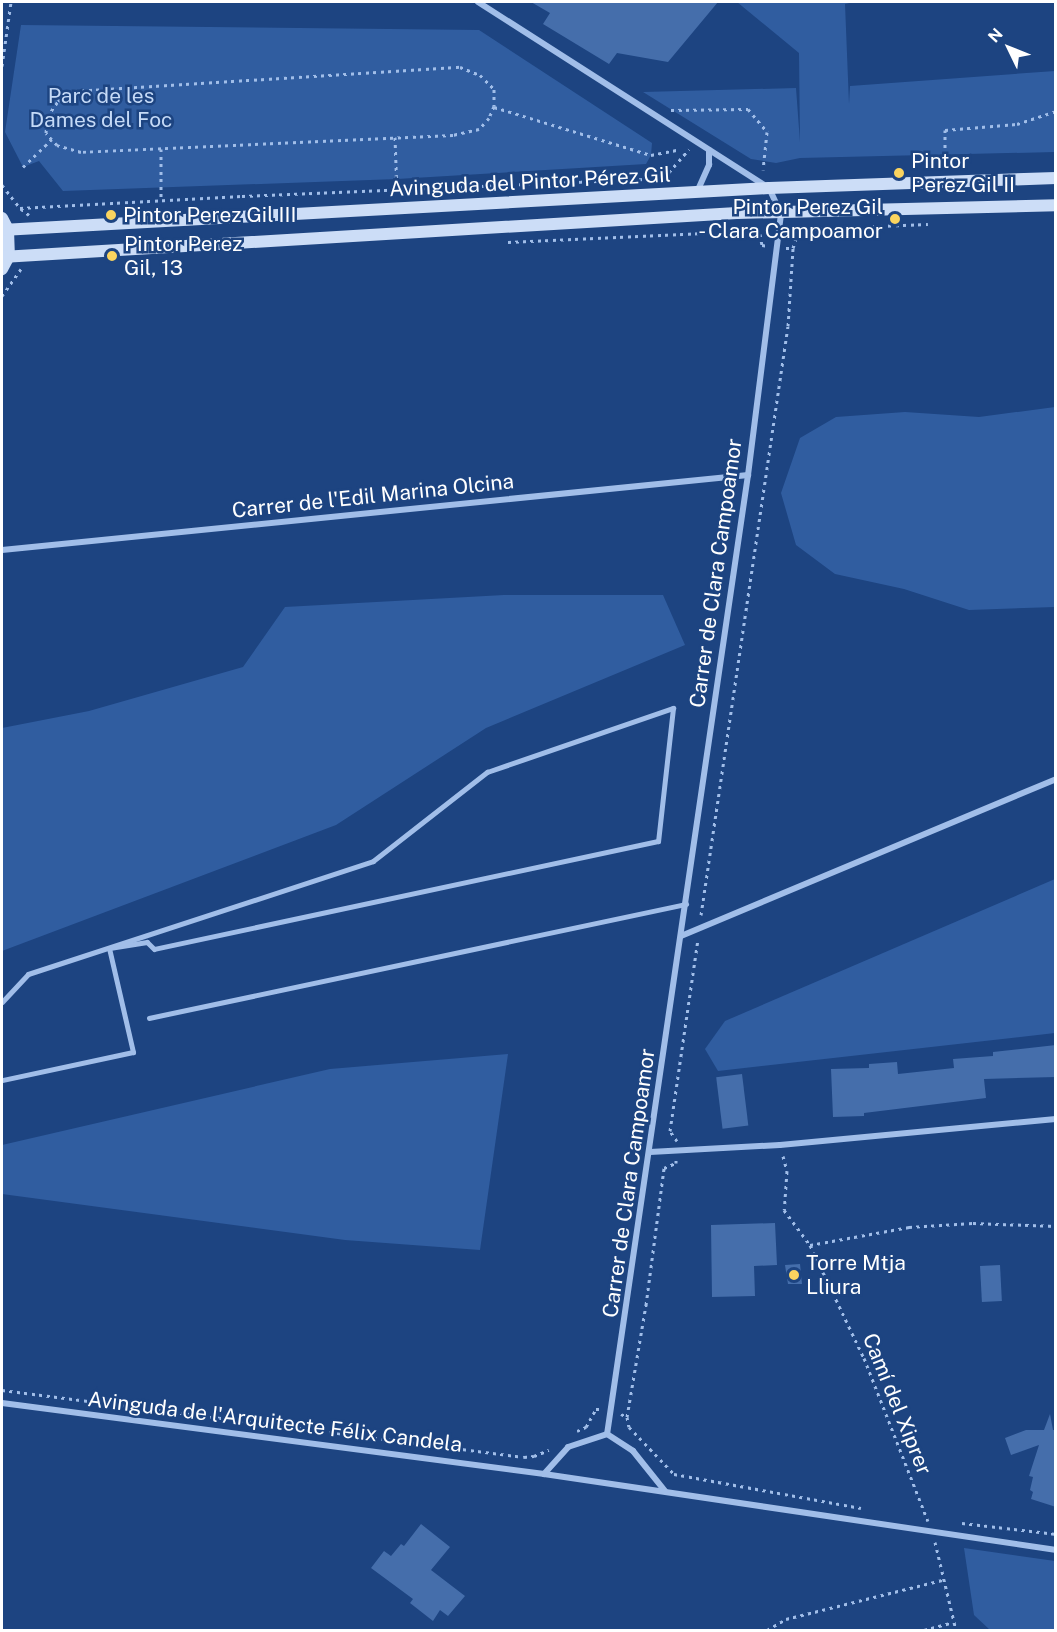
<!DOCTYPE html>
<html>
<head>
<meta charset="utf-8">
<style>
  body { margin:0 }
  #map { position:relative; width:1057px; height:1632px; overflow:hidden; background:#1d4481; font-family:"Public Sans",sans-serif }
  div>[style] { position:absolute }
  .green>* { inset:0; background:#305da0 }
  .building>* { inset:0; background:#456eab; transform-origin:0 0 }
  .path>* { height:3px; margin-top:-1.5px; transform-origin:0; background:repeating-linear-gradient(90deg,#a1bee9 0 3px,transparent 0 7.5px) }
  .service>* { height:4.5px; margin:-2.25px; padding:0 2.25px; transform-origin:2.25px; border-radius:2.25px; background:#a1bee9 }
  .pedestrian>* { height:5px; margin:-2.5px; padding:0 2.5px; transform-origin:2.5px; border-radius:2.5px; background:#a1bee9 }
  .minor>* { height:6px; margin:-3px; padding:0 3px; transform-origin:3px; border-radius:3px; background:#a1bee9 }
  .secondary>* { height:12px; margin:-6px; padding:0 6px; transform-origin:6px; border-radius:6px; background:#ccddf7 }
  .dots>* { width:16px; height:16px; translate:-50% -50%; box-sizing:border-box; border:3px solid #1d4481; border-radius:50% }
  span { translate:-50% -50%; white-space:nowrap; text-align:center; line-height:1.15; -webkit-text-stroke:5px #1d4481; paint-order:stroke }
  .park-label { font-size:21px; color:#c5daf7 }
  .poi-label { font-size:21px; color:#fff }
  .left { translate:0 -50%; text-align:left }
  .right { translate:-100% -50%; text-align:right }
  .street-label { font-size:21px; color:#fff }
  .frame { position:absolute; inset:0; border:3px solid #fff; pointer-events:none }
  .north { position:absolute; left:979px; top:18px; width:60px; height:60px; -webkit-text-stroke:4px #1d4481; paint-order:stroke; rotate:313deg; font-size:16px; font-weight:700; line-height:24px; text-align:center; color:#fff }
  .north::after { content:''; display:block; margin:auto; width:21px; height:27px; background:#fff; clip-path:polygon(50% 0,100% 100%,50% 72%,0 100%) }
</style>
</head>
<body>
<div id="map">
  <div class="green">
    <i style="clip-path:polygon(737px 2px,854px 2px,845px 4px,849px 104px,850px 86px,1055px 71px,1055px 152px,800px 158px,776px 163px,751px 159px,643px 92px,796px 88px,800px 142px,799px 53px)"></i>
    <i style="clip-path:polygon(21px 25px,479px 30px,652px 143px,651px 155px,646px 164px,397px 179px,63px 191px,39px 161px,23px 167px,5px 132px)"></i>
    <i style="clip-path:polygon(1055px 407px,1055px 607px,969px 610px,904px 589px,835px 574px,796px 545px,781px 493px,800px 438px,836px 417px,905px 412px,979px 417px)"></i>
    <i style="clip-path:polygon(504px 595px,663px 595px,685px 645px,486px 728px,336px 825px,2px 951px,2px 728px,89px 711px,243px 667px,285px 607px)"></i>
    <i style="clip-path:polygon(1055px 879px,1055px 1033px,718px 1071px,705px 1049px,725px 1021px)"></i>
    <i style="clip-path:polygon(508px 1054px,480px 1250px,345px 1240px,2px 1194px,2px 1145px,330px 1069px)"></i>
    <i style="clip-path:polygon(964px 1548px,1055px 1561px,1055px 1630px,990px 1630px,974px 1615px)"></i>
  </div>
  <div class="building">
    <i style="clip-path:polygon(531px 2px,718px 2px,668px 62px,617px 53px,609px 64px,543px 24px,550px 13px)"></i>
    <i style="clip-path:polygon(1056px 1045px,1056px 1077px,984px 1079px,986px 1098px,864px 1113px,864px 1116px,833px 1117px,831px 1069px,869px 1068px,869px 1064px,897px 1062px,898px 1074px,954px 1068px,953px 1059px,993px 1056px,993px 1052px)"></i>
    <i style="left:742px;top:1074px;width:52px;height:26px;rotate:83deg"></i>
    <i style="clip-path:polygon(775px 1223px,777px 1265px,754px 1266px,755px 1296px,712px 1297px,711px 1225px)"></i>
    <i style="clip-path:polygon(800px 1264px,802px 1284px,788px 1284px,785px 1265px)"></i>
    <i style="left:1000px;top:1265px;width:36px;height:20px;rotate:87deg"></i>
    <i style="clip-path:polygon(1050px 1414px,1053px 1430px,1056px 1430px,1056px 1507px,1031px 1499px,1033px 1492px,1030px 1490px,1033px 1477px,1029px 1476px,1039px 1445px,1011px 1455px,1005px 1438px,1026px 1430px,1044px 1430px)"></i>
    <i style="clip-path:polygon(421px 1524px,450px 1547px,431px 1570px,465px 1596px,448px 1616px,440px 1610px,433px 1621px,410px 1603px,413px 1599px,371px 1568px,384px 1551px,391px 1556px,401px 1544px,404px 1546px)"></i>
  </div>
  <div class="path">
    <i style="left:2px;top:66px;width:65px;rotate:-82deg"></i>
    <i style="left:460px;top:67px;width:22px;rotate:22deg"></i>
    <i style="left:480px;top:75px;width:20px;rotate:45deg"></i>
    <i style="left:494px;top:89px;width:17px;rotate:90deg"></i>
    <i style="left:494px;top:106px;width:13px;rotate:113deg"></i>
    <i style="left:489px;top:118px;width:15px;rotate:132deg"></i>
    <i style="left:479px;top:129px;width:27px;rotate:167deg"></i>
    <i style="left:453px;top:135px;width:372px;rotate:177.4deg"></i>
    <i style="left:81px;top:152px;width:25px;rotate:-164deg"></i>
    <i style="left:57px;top:145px;width:16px;rotate:-133deg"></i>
    <i style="left:46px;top:133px;width:16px;rotate:-86deg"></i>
    <i style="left:47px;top:117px;width:19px;rotate:-55deg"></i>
    <i style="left:58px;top:101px;width:19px;rotate:-32deg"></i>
    <i style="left:74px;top:91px;width:387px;rotate:-3.6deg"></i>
    <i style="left:494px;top:107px;width:164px;rotate:17deg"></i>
    <i style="left:651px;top:155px;width:26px;rotate:-11deg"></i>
    <i style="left:671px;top:110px;width:77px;rotate:-0.7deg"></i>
    <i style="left:748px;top:109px;width:30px;rotate:50deg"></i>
    <i style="left:767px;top:132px;width:38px;rotate:96deg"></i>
    <i style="left:395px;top:137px;width:58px;rotate:88deg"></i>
    <i style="left:161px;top:149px;width:52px;rotate:90deg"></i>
    <i style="left:945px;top:155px;width:25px;rotate:-90deg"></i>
    <i style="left:945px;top:130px;width:72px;rotate:-4.8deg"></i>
    <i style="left:1017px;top:124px;width:41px;rotate:-18.4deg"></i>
    <i style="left:23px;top:167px;width:40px;rotate:-44deg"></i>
    <i style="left:2px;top:185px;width:29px;rotate:52deg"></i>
    <i style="left:29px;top:215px;width:11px;rotate:-142deg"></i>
    <i style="left:20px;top:208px;width:222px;rotate:-3.1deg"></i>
    <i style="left:242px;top:196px;width:422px;rotate:-2.4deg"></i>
    <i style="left:664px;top:178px;width:38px;rotate:-49deg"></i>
    <i style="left:508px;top:242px;width:246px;rotate:-2.6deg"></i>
    <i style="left:754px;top:231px;width:7px;rotate:27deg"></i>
    <i style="left:760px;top:234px;width:11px;rotate:80deg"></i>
    <i style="left:762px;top:245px;width:6px;rotate:9deg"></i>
    <i style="left:786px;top:248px;width:7px"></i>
    <i style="left:793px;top:248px;width:17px;rotate:-73deg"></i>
    <i style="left:798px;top:232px;width:9px;rotate:-21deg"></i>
    <i style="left:806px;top:229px;width:122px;rotate:-2.3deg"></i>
    <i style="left:2px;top:296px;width:33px;rotate:-55deg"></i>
    <i style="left:701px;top:915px;width:595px;rotate:-81.6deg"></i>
    <i style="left:788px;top:326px;width:78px;rotate:-86.3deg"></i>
    <i style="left:677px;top:1141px;width:12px;rotate:-125deg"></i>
    <i style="left:670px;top:1131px;width:193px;rotate:-81.7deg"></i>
    <i style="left:783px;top:1156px;width:16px;rotate:75deg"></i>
    <i style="left:787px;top:1171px;width:39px;rotate:94deg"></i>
    <i style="left:784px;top:1210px;width:44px;rotate:53.4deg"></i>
    <i style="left:810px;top:1245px;width:125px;rotate:64.5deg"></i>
    <i style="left:864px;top:1358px;width:175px;rotate:68.6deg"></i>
    <i style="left:810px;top:1245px;width:101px;rotate:-10.3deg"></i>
    <i style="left:909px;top:1227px;width:64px;rotate:-3.6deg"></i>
    <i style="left:973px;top:1223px;width:83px;rotate:2.1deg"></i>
    <i style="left:2px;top:1390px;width:526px;rotate:7.31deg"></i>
    <i style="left:524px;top:1457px;width:10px;rotate:-6deg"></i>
    <i style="left:534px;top:1456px;width:16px;rotate:-22deg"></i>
    <i style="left:621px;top:1414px;width:7px;rotate:27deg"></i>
    <i style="left:627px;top:1417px;width:10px;rotate:79deg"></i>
    <i style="left:629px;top:1427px;width:65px;rotate:46.2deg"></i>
    <i style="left:674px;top:1474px;width:190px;rotate:10.3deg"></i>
    <i style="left:627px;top:1417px;width:114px;rotate:-80.4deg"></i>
    <i style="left:646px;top:1305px;width:138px;rotate:-82.5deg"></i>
    <i style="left:664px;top:1168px;width:13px;rotate:-23deg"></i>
    <i style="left:676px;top:1163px;width:3px;rotate:-90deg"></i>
    <i style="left:577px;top:1431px;width:10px;rotate:-24deg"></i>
    <i style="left:586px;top:1427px;width:21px;rotate:-61deg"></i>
    <i style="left:596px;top:1409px;width:5px"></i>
    <i style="left:962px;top:1523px;width:95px;rotate:6.7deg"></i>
    <i style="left:935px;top:1542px;width:90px;rotate:76.6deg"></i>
    <i style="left:767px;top:1630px;width:22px;rotate:-30deg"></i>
    <i style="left:786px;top:1619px;width:162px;rotate:-14deg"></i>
    <i style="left:924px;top:1630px;width:30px;rotate:-15deg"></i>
  </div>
  <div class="service">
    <i style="left:149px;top:1018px;width:549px;rotate:-11.99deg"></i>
  </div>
  <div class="pedestrian">
    <i style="left:2px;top:1002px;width:38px;rotate:-47deg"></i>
    <i style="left:28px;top:974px;width:363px;rotate:-18.1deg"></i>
    <i style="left:373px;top:861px;width:145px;rotate:-38deg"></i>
    <i style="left:487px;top:772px;width:197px;rotate:-19deg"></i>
    <i style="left:673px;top:708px;width:134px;rotate:96.4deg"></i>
    <i style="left:658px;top:841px;width:515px;rotate:167.91deg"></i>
    <i style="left:154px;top:949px;width:10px;rotate:-135deg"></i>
    <i style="left:147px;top:942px;width:38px;rotate:171deg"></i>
    <i style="left:109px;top:948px;width:107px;rotate:77deg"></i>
    <i style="left:133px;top:1052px;width:134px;rotate:167.9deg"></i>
  </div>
  <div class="minor">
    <i style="left:478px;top:2px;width:345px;rotate:32.6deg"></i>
    <i style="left:769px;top:188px;width:29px;rotate:65deg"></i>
    <i style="left:781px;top:214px;width:263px;rotate:97.2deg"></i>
    <i style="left:748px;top:475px;width:969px;rotate:98.36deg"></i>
    <i style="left:697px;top:192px;width:30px;rotate:-66deg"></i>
    <i style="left:709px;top:165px;width:15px;rotate:-90deg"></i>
    <i style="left:2px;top:550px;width:750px;rotate:-5.74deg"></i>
    <i style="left:681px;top:936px;width:407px;rotate:-22.7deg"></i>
    <i style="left:650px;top:1152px;width:130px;rotate:-3.1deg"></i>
    <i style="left:780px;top:1145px;width:277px;rotate:-5.4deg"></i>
    <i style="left:2px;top:1403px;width:547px;rotate:7.46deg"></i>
    <i style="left:544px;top:1474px;width:518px;rotate:8.44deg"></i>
    <i style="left:544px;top:1474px;width:36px;rotate:-48deg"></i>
    <i style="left:568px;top:1447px;width:41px;rotate:-18.4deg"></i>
    <i style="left:607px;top:1434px;width:31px;rotate:33deg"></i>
    <i style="left:633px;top:1451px;width:51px;rotate:51.3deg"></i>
  </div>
  <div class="secondary">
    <i style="left:2px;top:218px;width:13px;rotate:63deg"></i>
    <i style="left:8px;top:230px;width:26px;rotate:88deg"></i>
    <i style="left:9px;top:256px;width:15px;rotate:118deg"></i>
    <i style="left:2px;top:230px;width:768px;rotate:-3.13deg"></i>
    <i style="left:769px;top:188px;width:287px;rotate:-2deg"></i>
    <i style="left:2px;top:257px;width:736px;rotate:-3.43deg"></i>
    <i style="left:737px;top:213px;width:319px;rotate:-1.4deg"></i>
  </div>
  <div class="dots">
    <i style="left:899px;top:173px;background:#fad45f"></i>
    <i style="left:111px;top:215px;background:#fad45f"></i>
    <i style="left:895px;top:219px;background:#fad45f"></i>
    <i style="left:112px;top:256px;background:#fad45f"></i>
    <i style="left:794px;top:1275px;background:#fad45f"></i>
  </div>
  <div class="park-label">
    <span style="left:101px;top:108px">Parc de les<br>Dames del Foc</span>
  </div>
  <div class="poi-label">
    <span class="left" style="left:911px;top:173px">Pintor<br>Perez Gil II</span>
    <span class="right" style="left:883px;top:219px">Pintor Perez Gil<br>- Clara Campoamor</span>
    <span class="left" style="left:123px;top:215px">Pintor Perez Gil III</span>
    <span class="left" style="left:124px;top:256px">Pintor Perez<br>Gil, 13</span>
    <span class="left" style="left:806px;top:1275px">Torre Mtja<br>Lliura</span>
  </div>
  <div class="street-label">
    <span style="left:530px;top:182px;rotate:-3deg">Avinguda del Pintor Pérez Gil</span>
    <span style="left:373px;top:496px;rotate:-6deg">Carrer de l'Edil Marina Olcina</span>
    <span style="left:716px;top:573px;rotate:-82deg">Carrer de Clara Campoamor</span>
    <span style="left:629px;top:1183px;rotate:-82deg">Carrer de Clara Campoamor</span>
    <span style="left:897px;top:1404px;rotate:68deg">Camí del Xiprer</span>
    <span style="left:275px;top:1422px;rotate:7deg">Avinguda de l'Arquitecte Félix Candela</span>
  </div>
  <div class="frame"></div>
  <div class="north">N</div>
</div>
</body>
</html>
